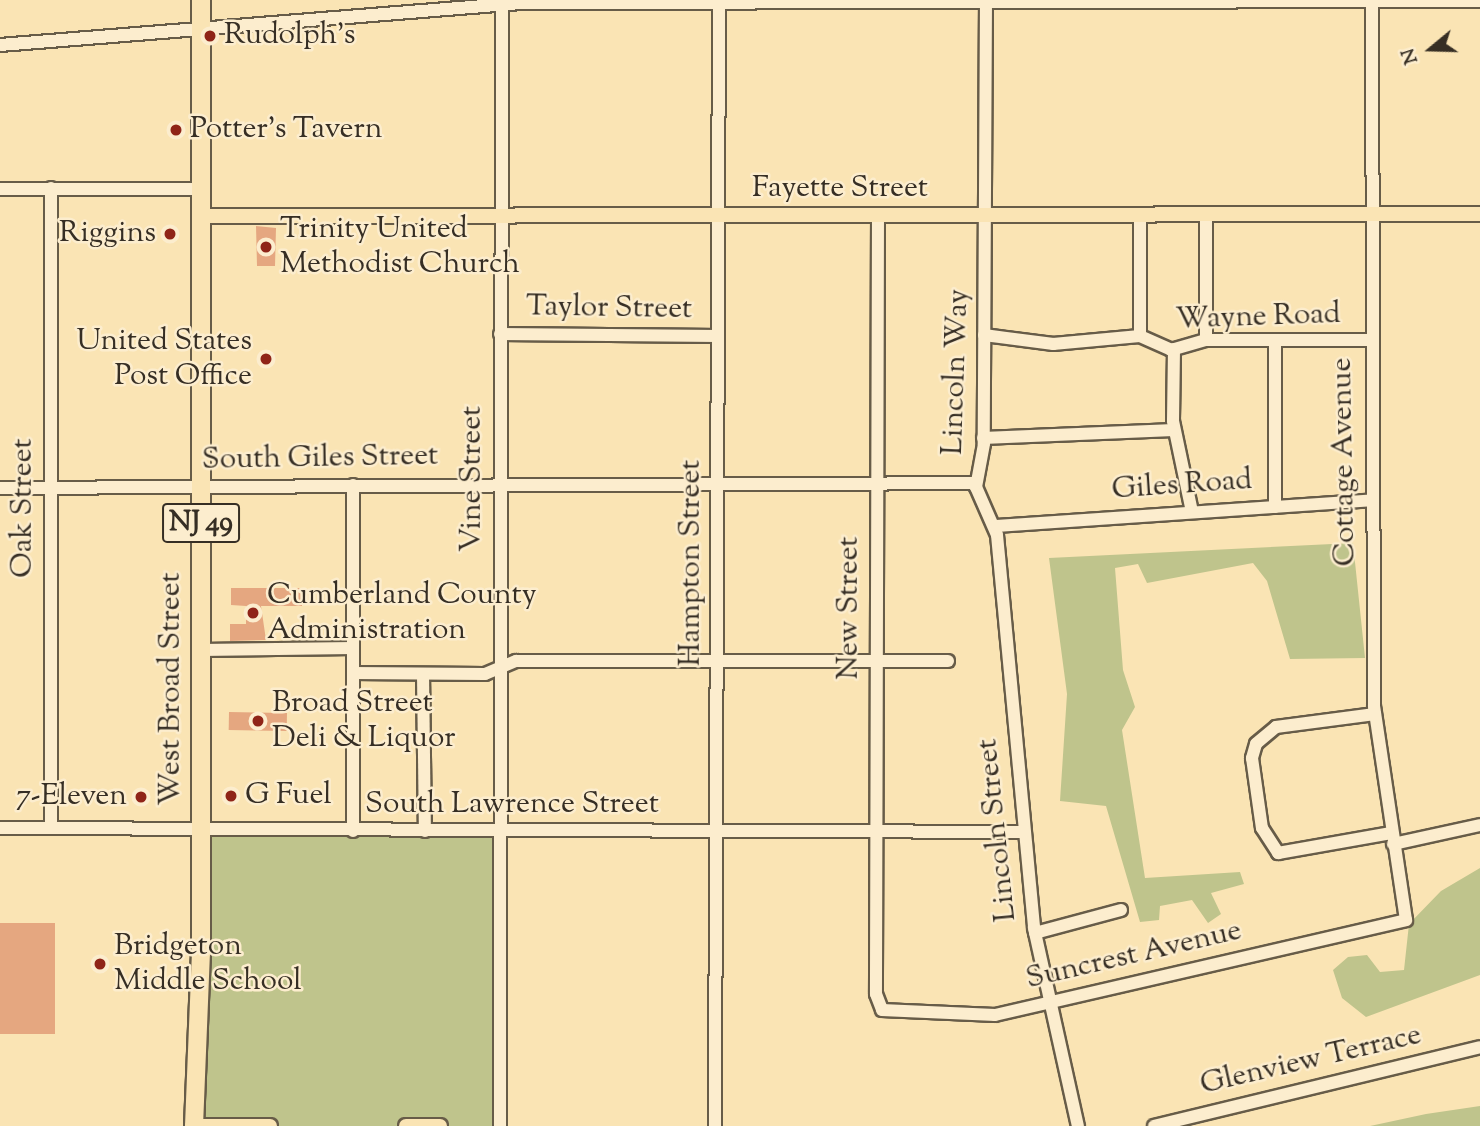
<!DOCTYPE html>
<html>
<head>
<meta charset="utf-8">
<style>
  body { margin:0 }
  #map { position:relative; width:1480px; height:1126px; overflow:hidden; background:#fae4b4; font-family:"Sorts Mill Goudy",serif }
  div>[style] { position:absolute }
  .green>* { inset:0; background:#bfc48c; transform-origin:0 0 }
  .building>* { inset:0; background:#e5a780; transform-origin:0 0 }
  .roads { filter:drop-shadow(2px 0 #675c48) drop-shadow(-2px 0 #675c48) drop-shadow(0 2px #675c48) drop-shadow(0 -2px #675c48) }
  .minor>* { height:12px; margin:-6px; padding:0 6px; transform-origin:6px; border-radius:6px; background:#fcedce }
  .major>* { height:14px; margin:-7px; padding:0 7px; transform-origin:7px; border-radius:7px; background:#fae4b4 }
  .highway>* { height:18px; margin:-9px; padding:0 9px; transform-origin:9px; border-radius:9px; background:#fae4b4 }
  .dots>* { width:19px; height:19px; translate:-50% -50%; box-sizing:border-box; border:4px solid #fcedce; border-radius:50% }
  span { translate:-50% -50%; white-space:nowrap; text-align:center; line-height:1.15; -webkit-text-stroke:5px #fcedce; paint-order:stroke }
  .shield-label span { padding:2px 5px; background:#fcedce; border:2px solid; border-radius:5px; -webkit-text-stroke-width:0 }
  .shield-label { font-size:28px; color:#362e24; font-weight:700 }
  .poi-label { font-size:30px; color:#362e24 }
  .left { translate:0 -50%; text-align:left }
  .right { translate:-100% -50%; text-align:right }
  .street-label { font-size:30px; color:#362e24 }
  .north { position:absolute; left:1396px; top:14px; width:70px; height:70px; -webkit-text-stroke:5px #fcedce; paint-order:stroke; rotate:251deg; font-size:19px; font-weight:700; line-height:28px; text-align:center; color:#362e24 }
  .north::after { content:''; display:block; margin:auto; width:24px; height:32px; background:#362e24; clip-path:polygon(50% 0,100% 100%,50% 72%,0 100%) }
</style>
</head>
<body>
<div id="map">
  <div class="green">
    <i style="clip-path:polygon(1353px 543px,1365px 658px,1290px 659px,1267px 581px,1253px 563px,1147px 583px,1138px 564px,1115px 568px,1123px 670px,1135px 707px,1122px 730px,1145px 878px,1240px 872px,1244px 884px,1211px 893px,1221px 914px,1208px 923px,1192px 900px,1160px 906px,1159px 920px,1140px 922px,1106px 806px,1060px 801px,1067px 694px,1049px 558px)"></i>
    <i style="left:200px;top:830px;width:301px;height:296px"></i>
    <i style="clip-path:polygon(1480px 868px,1480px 975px,1366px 1017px,1342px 998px,1333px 970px,1348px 957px,1367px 955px,1380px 972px,1404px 970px,1409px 924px,1441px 891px)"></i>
    <i style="clip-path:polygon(1480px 1106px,1480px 1126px,1370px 1126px,1426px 1114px)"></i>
  </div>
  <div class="building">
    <i style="clip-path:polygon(256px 226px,276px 228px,275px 266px,257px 266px)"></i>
    <i style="clip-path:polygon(231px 588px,302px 588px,302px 606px,261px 606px,266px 640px,230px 641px,230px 624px,246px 624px,246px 606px,231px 605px)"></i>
    <i style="left:229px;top:712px;width:58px;height:18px;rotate:1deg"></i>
    <i style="left:0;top:923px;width:55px;height:111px"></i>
  </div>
  <div class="roads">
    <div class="minor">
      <i style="left:986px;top:0;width:444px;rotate:90.3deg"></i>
      <i style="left:984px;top:444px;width:44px;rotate:100.5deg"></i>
      <i style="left:976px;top:487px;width:52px;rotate:66.4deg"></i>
      <i style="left:997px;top:535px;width:395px;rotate:84.6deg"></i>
      <i style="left:1034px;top:928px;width:203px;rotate:77.5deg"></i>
      <i style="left:0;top:45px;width:523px;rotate:-4.61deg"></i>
      <i style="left:521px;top:3px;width:959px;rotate:-0.12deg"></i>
      <i style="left:0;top:189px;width:201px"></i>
      <i style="left:1206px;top:214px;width:126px;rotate:90deg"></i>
      <i style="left:878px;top:215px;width:779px;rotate:90.15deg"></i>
      <i style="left:876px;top:994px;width:17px;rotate:69deg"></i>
      <i style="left:882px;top:1010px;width:113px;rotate:2.5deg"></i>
      <i style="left:995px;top:1015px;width:422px;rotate:-13deg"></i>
      <i style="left:1406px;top:920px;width:215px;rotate:-98.5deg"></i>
      <i style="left:1374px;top:707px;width:707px;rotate:-90.16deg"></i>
      <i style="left:500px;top:334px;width:218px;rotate:0.5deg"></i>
      <i style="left:984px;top:335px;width:70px;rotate:7.4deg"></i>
      <i style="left:1053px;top:344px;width:87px;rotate:-5.3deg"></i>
      <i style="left:1140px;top:336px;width:34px;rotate:24deg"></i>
      <i style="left:1171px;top:350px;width:36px;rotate:-16deg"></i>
      <i style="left:1206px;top:340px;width:164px"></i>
      <i style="left:1140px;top:336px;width:122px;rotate:-90deg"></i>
      <i style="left:1174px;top:349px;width:72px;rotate:90.8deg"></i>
      <i style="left:1173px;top:421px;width:93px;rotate:78.2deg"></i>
      <i style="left:983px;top:438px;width:191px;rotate:-2.4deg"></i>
      <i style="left:353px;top:485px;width:346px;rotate:90deg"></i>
      <i style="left:0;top:488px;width:976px;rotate:-0.29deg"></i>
      <i style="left:1275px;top:507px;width:164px;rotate:-90deg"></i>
      <i style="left:995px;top:526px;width:378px;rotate:-3.9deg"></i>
      <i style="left:201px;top:650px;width:152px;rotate:-0.8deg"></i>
      <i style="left:353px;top:673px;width:132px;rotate:0.4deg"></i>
      <i style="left:485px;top:674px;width:34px;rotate:-23deg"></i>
      <i style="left:516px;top:661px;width:432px"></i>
      <i style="left:423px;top:674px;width:157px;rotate:89.3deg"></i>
      <i style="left:1375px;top:714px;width:100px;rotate:172.5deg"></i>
      <i style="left:1276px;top:727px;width:26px;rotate:140deg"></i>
      <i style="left:1256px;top:744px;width:15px;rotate:106deg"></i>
      <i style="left:1252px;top:758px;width:71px;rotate:81.9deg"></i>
      <i style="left:1262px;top:828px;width:30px;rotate:57deg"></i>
      <i style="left:1278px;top:853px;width:115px;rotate:-10deg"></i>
      <i style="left:0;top:828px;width:1024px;rotate:0.22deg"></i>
      <i style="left:51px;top:828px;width:640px;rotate:-90deg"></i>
      <i style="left:1393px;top:844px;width:89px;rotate:-12.3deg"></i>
      <i style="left:1035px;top:933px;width:89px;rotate:-15deg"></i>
      <i style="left:500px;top:1126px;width:1126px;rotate:-89.9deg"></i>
      <i style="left:715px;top:1126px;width:1126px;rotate:-89.8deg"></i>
      <i style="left:1154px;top:1126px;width:335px;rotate:-13.6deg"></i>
    </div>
    <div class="major">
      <i style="left:201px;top:216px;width:1279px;rotate:-0.09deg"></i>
      <i style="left:192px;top:1126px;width:78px"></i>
      <i style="left:406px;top:1126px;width:34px"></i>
    </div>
    <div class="highway">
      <i style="left:194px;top:1126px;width:173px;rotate:-87.7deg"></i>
      <i style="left:201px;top:953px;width:953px;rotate:-90deg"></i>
    </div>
  </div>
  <div class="dots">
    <i style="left:210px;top:36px;background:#8f2418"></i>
    <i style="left:176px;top:130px;background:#8f2418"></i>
    <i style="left:170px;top:234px;background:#8f2418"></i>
    <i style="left:266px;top:247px;background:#8f2418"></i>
    <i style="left:266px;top:359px;background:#8f2418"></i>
    <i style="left:253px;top:613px;background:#8f2418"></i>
    <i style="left:258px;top:721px;background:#8f2418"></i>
    <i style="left:231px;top:796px;background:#8f2418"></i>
    <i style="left:141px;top:797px;background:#8f2418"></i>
    <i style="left:100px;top:964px;background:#8f2418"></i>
  </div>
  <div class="shield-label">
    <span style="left:201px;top:523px">NJ 49</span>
  </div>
  <div class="poi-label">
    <span class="left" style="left:224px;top:36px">Rudolph's</span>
    <span class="left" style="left:190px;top:130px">Potter's Tavern</span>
    <span class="left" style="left:280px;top:247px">Trinity United<br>Methodist Church</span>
    <span class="right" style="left:156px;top:234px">Riggins</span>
    <span class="right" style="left:252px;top:359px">United States<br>Post Office</span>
    <span class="left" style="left:267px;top:613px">Cumberland County<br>Administration</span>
    <span class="left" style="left:272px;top:721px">Broad Street<br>Deli &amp; Liquor</span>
    <span class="left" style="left:245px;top:796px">G Fuel</span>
    <span class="right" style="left:127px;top:797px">7-Eleven</span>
    <span class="left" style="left:114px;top:964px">Bridgeton<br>Middle School</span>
  </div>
  <div class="street-label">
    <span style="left:840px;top:189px">Fayette Street</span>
    <span style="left:609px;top:309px;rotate:1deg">Taylor Street</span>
    <span style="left:1258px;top:318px;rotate:-2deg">Wayne Road</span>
    <span style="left:957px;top:372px;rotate:-88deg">Lincoln Way</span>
    <span style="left:320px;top:459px;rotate:-1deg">South Giles Street</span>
    <span style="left:1345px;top:462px;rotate:-91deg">Cottage Avenue</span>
    <span style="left:473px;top:479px;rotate:-90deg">Vine Street</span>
    <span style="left:1182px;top:486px;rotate:-4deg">Giles Road</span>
    <span style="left:24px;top:508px;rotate:-90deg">Oak Street</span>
    <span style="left:692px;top:563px;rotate:-90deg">Hampton Street</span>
    <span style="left:850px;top:608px;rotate:-90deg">New Street</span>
    <span style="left:172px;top:689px;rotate:-90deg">West Broad Street</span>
    <span style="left:512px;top:805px">South Lawrence Street</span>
    <span style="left:998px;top:830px;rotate:-96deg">Lincoln Street</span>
    <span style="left:1134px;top:956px;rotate:-13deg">Suncrest Avenue</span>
    <span style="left:1311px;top:1061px;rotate:-13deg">Glenview Terrace</span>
  </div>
  <div class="north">N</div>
</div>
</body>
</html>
